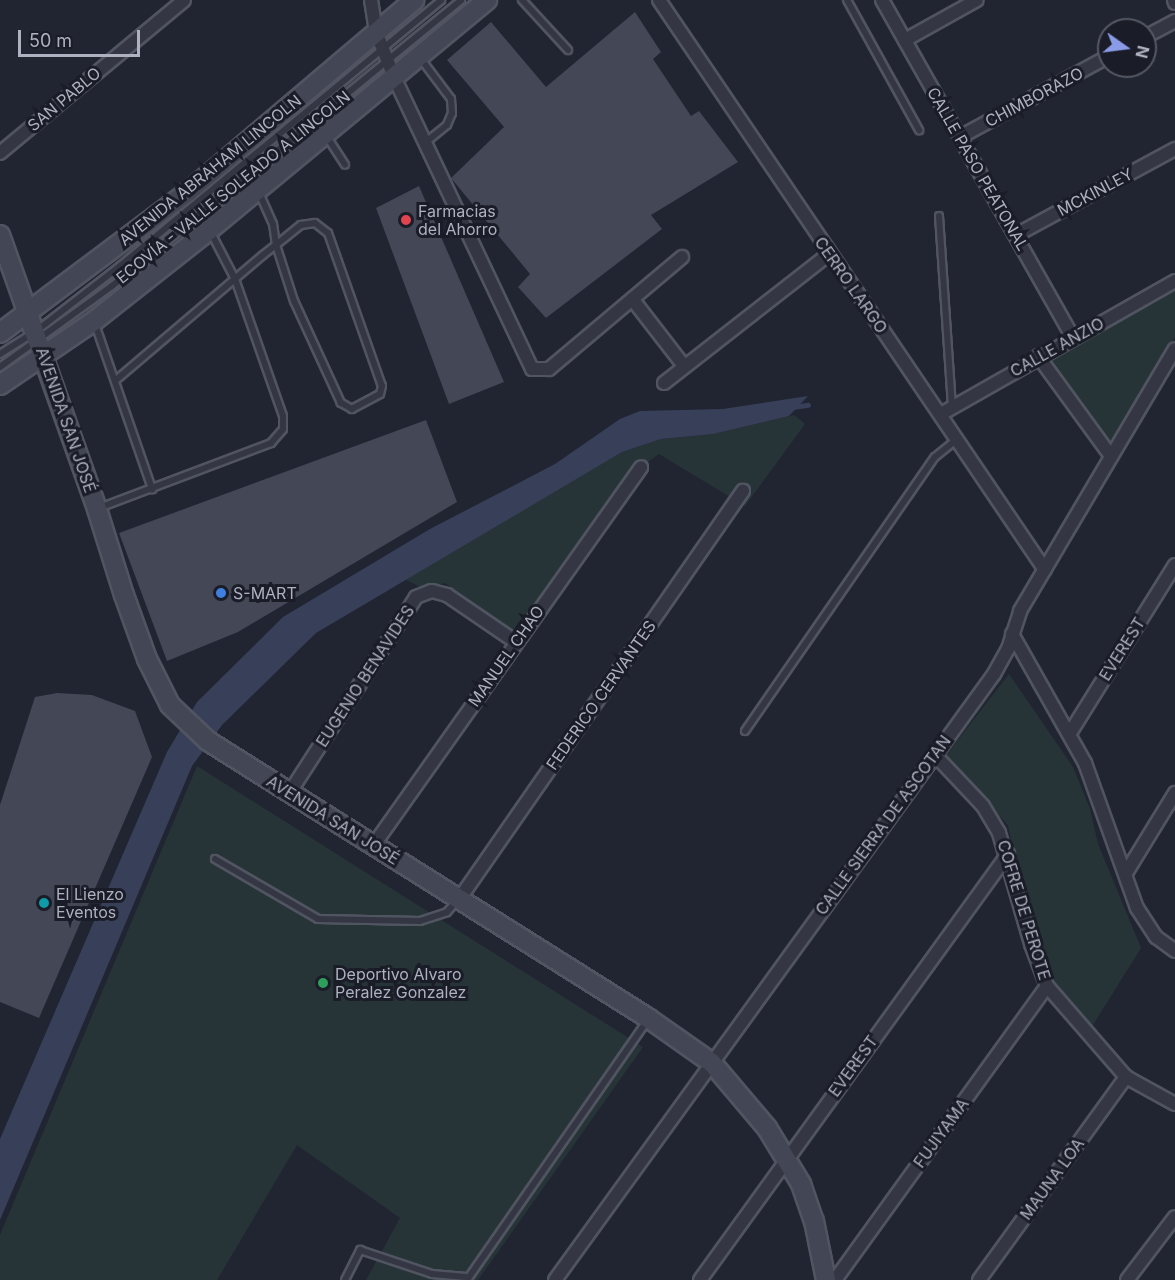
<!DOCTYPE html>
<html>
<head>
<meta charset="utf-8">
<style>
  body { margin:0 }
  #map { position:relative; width:1175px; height:1280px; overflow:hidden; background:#212532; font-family:Inter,sans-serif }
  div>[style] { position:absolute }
  .green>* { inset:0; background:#273437 }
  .water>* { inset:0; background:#383f59 }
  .stream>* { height:4.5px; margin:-2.25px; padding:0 2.25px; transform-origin:2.25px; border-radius:2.25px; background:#383f59 }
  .building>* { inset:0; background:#434756 }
  .roads { filter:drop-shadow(2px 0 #515461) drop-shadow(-2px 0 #515461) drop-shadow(0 2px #515461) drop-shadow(0 -2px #515461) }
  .lane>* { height:6px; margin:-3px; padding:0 3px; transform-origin:3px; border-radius:3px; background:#343743 }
  .street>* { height:12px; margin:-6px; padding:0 6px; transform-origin:6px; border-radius:6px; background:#343743 }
  .secondary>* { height:18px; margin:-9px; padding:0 9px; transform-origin:9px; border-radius:9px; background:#434655 }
  .dots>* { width:16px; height:16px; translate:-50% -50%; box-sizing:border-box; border:3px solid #1a1c27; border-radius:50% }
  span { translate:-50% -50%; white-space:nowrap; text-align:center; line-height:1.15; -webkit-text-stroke:6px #1a1c27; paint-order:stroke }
  .street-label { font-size:16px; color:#aeb1c0 }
  .poi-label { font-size:16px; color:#aeb1c0 }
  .left { translate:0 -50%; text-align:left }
  .north { position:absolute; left:1097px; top:18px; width:60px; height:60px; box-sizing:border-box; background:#1a1c27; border:2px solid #555864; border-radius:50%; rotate:104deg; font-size:16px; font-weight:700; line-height:24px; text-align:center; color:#aeb1c0 }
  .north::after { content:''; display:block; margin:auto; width:21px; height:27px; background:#8a9be8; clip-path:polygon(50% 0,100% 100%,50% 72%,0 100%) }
  .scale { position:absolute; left:18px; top:30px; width:122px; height:27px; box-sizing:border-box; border:3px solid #aeb1c0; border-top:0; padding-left:8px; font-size:18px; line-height:21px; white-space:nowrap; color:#aeb1c0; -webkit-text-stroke:4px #1a1c27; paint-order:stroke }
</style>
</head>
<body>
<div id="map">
  <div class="green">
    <i style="clip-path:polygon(1175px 287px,1175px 337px,1107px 446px,1049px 361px)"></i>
    <i style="clip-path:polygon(794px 415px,805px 424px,745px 506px,659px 454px,641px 467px,514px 635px,445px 583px,422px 588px,403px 578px,622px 452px,661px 439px,713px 434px)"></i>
    <i style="clip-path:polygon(1009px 674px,1073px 767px,1090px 809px,1098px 844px,1141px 948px,1091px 1028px,1059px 994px,1044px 964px,1028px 923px,1008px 825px,944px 758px)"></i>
    <i style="clip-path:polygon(197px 766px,643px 1047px,478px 1280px,366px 1280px,400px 1218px,297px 1145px,217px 1280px,0 1280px,0 1235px)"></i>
  </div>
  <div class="water">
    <i style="clip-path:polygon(808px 396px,789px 416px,713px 434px,661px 439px,622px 452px,316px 633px,222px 725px,192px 766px,0 1220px,0 1139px,167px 752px,197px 702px,283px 617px,430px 529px,555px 464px,620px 419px,640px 411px,723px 409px)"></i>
  </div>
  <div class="stream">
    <i style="left:793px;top:407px;width:15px;rotate:-8deg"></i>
  </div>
  <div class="building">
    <i style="clip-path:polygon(635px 12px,661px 52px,653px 59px,691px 116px,699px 111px,738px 162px,651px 215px,662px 229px,546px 318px,518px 287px,530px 274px,451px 178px,504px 127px,447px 60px,491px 22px,546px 87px)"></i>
    <i style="clip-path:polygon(419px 186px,504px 382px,449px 404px,376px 208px)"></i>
    <i style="clip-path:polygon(426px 420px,457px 502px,238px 632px,167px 661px,119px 533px)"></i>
    <i style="clip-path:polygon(57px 693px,92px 695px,135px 711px,152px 757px,39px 1018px,0 1002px,0 805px,35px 697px)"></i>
  </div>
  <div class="roads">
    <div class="lane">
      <i style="left:522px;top:0;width:68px;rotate:47.4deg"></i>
      <i style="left:847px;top:0;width:149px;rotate:61deg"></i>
      <i style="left:421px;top:59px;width:50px;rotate:53.1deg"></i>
      <i style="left:451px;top:99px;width:14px;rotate:86deg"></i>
      <i style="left:452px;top:113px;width:13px;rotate:113deg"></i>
      <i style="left:447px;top:125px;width:28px;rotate:141deg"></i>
      <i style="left:327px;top:137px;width:33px;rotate:57deg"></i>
      <i style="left:939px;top:216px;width:191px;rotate:86.1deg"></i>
      <i style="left:95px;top:324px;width:175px;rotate:70.9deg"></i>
      <i style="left:0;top:354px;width:41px;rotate:-32.2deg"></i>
      <i style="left:35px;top:332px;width:108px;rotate:-37.8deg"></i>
      <i style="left:120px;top:266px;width:417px;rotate:-39.6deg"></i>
      <i style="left:0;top:367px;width:138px;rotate:-35.9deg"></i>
      <i style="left:112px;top:286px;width:451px;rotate:-39.3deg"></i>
      <i style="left:116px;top:380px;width:193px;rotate:-40.4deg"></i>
      <i style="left:263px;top:255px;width:16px;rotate:-38deg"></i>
      <i style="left:276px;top:245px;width:32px;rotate:-39deg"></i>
      <i style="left:301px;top:225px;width:14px;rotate:-8deg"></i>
      <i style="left:315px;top:223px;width:16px;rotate:38deg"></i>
      <i style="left:328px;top:233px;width:162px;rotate:70.6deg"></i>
      <i style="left:382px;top:386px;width:8px;rotate:104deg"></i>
      <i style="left:380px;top:394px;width:32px;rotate:152deg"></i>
      <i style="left:352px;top:409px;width:13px;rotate:-151deg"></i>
      <i style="left:341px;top:403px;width:112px;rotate:-114.7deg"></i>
      <i style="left:294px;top:301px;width:59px;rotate:-107.8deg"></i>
      <i style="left:276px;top:245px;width:21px;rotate:-98deg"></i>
      <i style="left:273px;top:224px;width:34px;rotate:-114deg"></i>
      <i style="left:99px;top:508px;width:184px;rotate:-20.7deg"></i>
      <i style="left:271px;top:443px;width:18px;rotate:-49deg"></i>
      <i style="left:283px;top:429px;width:13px;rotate:-90deg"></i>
      <i style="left:283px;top:416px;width:145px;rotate:-109.3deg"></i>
      <i style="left:235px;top:279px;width:54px;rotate:-117.5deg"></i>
      <i style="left:745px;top:731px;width:333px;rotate:-55.3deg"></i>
      <i style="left:935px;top:457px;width:28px;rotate:-39deg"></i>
      <i style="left:215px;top:859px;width:119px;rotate:30.2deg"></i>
      <i style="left:318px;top:919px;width:102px;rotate:1.1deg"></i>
      <i style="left:420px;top:921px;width:28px;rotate:-18deg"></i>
      <i style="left:447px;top:912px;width:15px;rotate:-48deg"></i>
      <i style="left:345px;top:1280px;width:34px;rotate:-63deg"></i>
      <i style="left:360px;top:1250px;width:76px;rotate:18.4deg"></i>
      <i style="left:432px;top:1274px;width:37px;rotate:5deg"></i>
      <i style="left:469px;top:1277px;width:314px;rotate:-55.2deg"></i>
    </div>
    <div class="street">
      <i style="left:371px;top:0;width:32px;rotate:81deg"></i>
      <i style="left:376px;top:32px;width:48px;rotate:68.2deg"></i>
      <i style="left:394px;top:77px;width:323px;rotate:64.7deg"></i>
      <i style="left:532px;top:369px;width:17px"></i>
      <i style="left:549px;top:369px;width:174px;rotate:-40.1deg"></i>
      <i style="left:659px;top:0;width:688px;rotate:55.89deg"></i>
      <i style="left:882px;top:0;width:388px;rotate:60.5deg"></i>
      <i style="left:1174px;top:0;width:3px;rotate:72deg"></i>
      <i style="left:1145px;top:37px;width:34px;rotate:-28deg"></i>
      <i style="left:905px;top:40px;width:82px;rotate:-29.1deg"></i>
      <i style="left:960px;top:137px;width:170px;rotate:-28.5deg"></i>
      <i style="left:0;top:153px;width:239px;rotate:-39.7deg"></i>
      <i style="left:1016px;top:235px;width:181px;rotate:-28.4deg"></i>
      <i style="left:633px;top:300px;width:83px;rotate:52.3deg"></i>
      <i style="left:1038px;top:356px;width:124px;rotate:53.9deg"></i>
      <i style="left:664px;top:383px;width:209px;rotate:-38deg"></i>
      <i style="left:941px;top:414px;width:269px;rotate:-29.6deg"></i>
      <i style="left:1012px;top:634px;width:148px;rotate:60.5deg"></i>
      <i style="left:1085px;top:763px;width:154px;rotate:70.3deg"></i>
      <i style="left:1137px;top:908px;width:35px;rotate:57deg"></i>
      <i style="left:1156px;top:937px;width:24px;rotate:36deg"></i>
      <i style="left:1070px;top:733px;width:198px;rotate:-58deg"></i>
      <i style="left:934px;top:754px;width:71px;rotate:46.7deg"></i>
      <i style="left:983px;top:806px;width:31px;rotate:59deg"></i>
      <i style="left:999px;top:833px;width:116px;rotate:73.9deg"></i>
      <i style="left:1031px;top:944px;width:45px;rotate:69.1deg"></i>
      <i style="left:1047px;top:986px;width:121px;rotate:49deg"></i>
      <i style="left:1126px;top:1077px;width:56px;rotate:28.9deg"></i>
      <i style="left:290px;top:792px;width:232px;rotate:-57.1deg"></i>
      <i style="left:416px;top:597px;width:17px;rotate:-21deg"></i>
      <i style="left:432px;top:591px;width:16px;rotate:15deg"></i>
      <i style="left:447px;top:595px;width:83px;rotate:34.3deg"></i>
      <i style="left:373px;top:846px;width:464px;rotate:-54.7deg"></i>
      <i style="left:1126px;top:873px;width:94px;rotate:-58.5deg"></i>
      <i style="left:460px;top:898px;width:496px;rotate:-55.2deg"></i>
      <i style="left:555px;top:1280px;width:748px;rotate:-54.08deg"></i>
      <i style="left:994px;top:674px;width:29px;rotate:-61deg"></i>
      <i style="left:1008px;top:649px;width:40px;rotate:-72deg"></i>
      <i style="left:1020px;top:611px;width:304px;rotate:-59.4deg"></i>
      <i style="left:700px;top:1280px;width:526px;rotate:-54.13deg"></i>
      <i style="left:835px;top:1280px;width:362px;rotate:-54.2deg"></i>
      <i style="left:979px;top:1280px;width:251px;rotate:-54.1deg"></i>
      <i style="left:1127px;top:1280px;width:79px;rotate:-52.7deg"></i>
    </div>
    <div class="secondary">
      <i style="left:0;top:235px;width:291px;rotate:70.5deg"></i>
      <i style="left:97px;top:509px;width:90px;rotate:72.6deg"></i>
      <i style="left:124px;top:595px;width:68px;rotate:70.2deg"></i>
      <i style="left:147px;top:659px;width:51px;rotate:63.4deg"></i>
      <i style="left:170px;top:705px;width:52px;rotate:43.5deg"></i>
      <i style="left:208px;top:741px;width:520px;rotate:32.19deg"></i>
      <i style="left:648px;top:1018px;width:78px;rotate:35.1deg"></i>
      <i style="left:712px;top:1063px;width:85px;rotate:49.8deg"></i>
      <i style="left:767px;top:1128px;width:66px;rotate:58.7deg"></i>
      <i style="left:801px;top:1184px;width:39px;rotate:71deg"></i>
      <i style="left:814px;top:1221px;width:60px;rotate:78.5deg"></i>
      <i style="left:0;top:333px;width:235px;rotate:-36.9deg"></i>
      <i style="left:188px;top:192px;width:297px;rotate:-40.3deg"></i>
      <i style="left:0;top:385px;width:114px;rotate:-34.2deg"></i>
      <i style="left:94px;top:321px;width:139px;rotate:-38.3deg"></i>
      <i style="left:203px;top:235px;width:369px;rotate:-39.6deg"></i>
    </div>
  </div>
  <div class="dots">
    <i style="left:406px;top:220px;background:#e0444e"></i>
    <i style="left:221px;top:593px;background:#3f7fe0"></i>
    <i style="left:44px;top:903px;background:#0f9aa8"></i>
    <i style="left:323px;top:983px;background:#2e9e5b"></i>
  </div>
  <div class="street-label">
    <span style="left:1034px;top:97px;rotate:-28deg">CHIMBORAZO</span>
    <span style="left:64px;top:99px;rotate:-40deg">SAN PABLO</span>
    <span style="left:978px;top:169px;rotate:60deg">CALLE PASO PEATONAL</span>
    <span style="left:210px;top:170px;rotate:-39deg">AVENIDA ABRAHAM LINCOLN</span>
    <span style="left:233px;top:187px;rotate:-39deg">ECOVÍA - VALLE SOLEADO A LINCOLN</span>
    <span style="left:1095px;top:192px;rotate:-28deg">MCKINLEY</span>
    <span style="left:851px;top:285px;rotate:55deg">CERRO LARGO</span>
    <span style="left:1057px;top:347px;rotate:-29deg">CALLE ANZIO</span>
    <span style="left:66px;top:420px;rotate:71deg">AVENIDA SAN JOSÉ</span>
    <span style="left:1122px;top:649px;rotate:-58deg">EVEREST</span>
    <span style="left:506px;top:656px;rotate:-55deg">MANUEL CHAO</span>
    <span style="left:365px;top:676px;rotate:-57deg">EUGENIO BENAVIDES</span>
    <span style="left:601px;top:695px;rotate:-55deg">FEDERICO CERVANTES</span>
    <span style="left:333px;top:820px;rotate:32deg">AVENIDA SAN JOSÉ</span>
    <span style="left:883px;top:825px;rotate:-54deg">CALLE SIERRA DE ASCOTAN</span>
    <span style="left:1024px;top:910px;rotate:73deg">COFRE DE PEROTE</span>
    <span style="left:853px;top:1066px;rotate:-54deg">EVEREST</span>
    <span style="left:941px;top:1133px;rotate:-54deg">FUJIYAMA</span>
    <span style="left:1052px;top:1179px;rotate:-54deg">MAUNA LOA</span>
  </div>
  <div class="poi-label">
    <span class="left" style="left:418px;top:220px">Farmacias<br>del Ahorro</span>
    <span class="left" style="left:233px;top:593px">S-MART</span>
    <span class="left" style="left:56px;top:903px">El Lienzo<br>Eventos</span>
    <span class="left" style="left:335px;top:983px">Deportivo Alvaro<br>Peralez Gonzalez</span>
  </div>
  <div class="north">N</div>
  <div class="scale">50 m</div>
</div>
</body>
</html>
